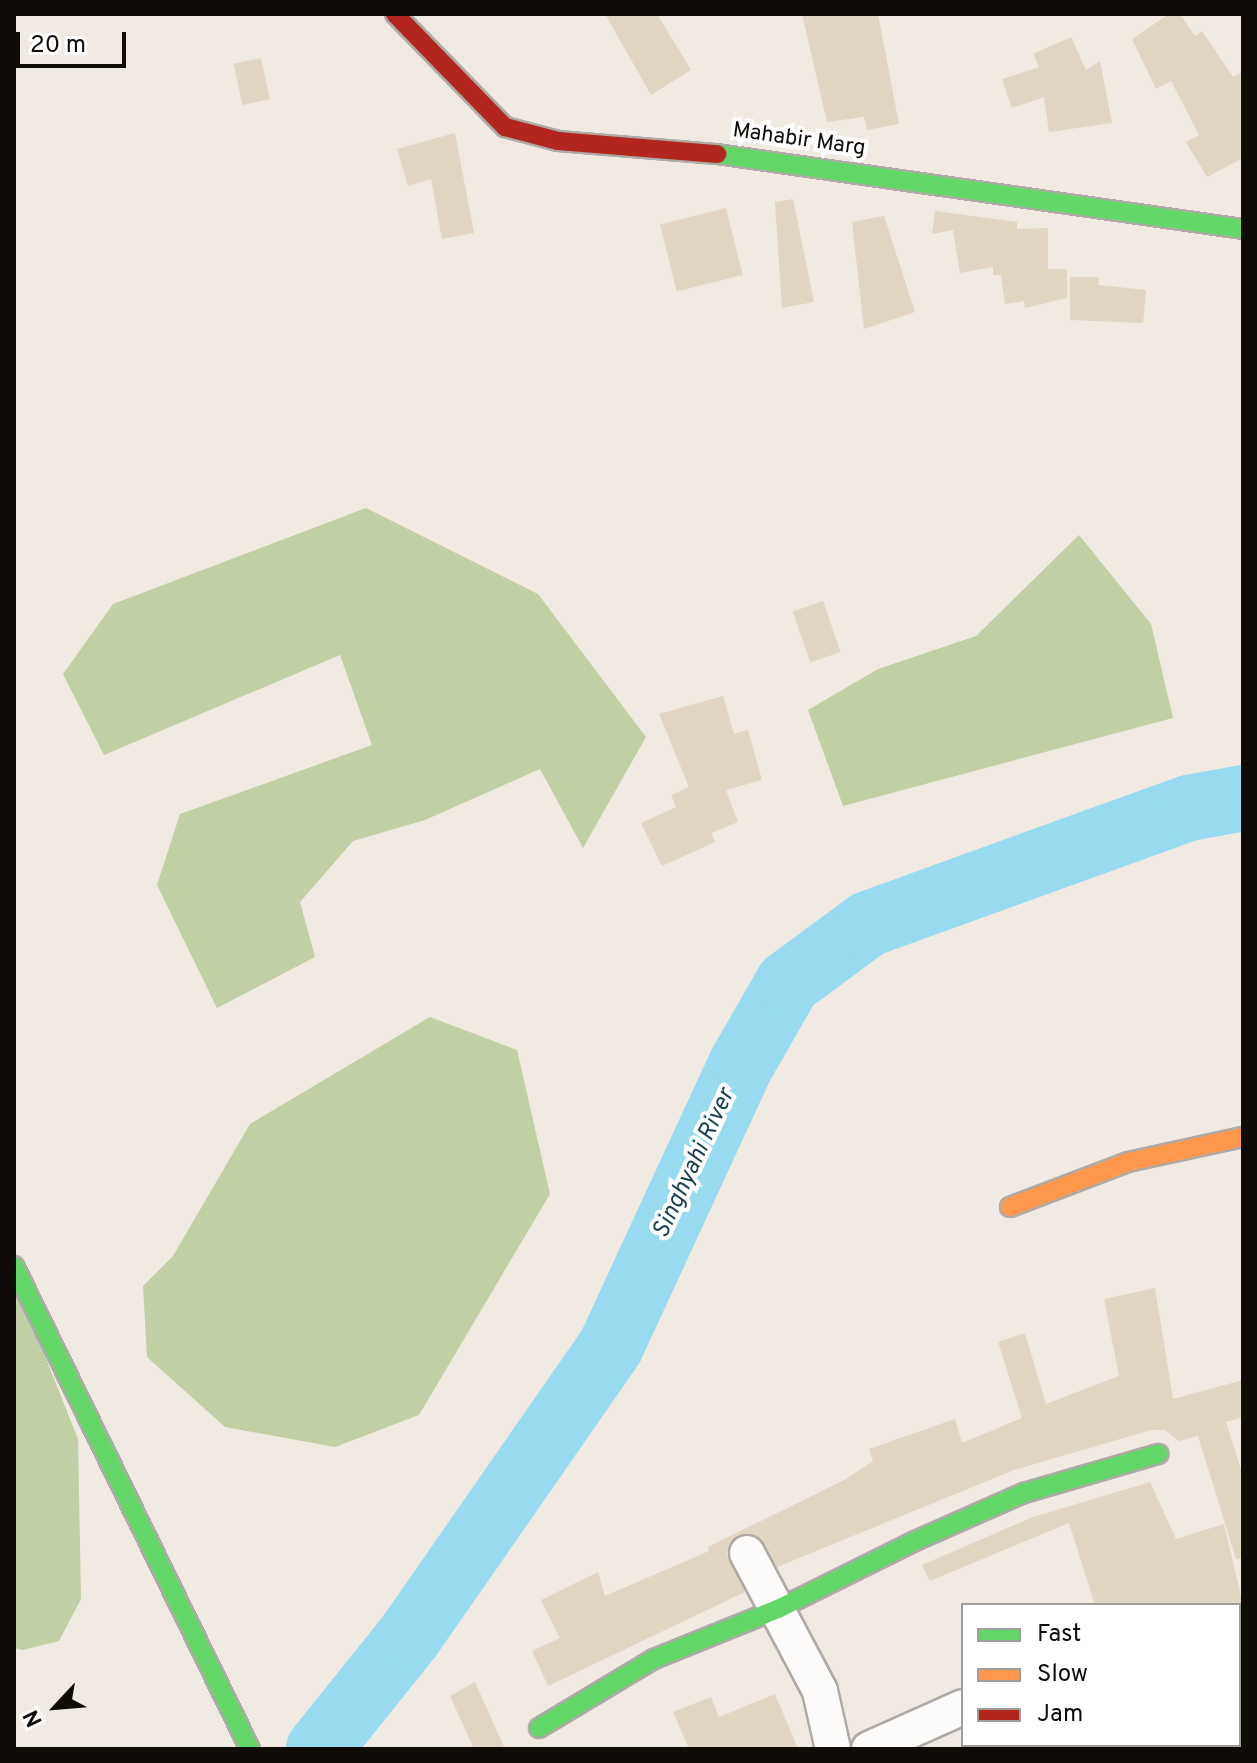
<!DOCTYPE html>
<html>
<head>
<meta charset="utf-8">
<style>
  body { margin:0 }
  #map { position:relative; width:1257px; height:1763px; overflow:hidden; background:#f0eae3; font-family:Overpass,sans-serif }
  div>[style] { position:absolute }
  .forest>* { inset:0; background:#c1cfa4 }
  .river>* { height:66px; margin:-33px; padding:0 33px; transform-origin:33px; border-radius:33px; background:#98dbf1 }
  .building>* { inset:0; background:#e1d5c4; transform-origin:0 0 }
  .roads { filter:drop-shadow(2px 0 #aeaaa5) drop-shadow(-2px 0 #aeaaa5) drop-shadow(0 2px #aeaaa5) drop-shadow(0 -2px #aeaaa5) }
  .street>* { height:34px; margin:-17px; padding:0 17px; transform-origin:17px; border-radius:17px; background:#fdfcfb }
  .fast>* { height:18px; margin:-9px; padding:0 9px; transform-origin:9px; border-radius:9px; background:#63d668 }
  .slow>* { height:18px; margin:-9px; padding:0 9px; transform-origin:9px; border-radius:9px; background:#ff974d }
  .jam>* { height:18px; margin:-9px; padding:0 9px; transform-origin:9px; border-radius:9px; background:#b3261e }
  span { translate:-50% -50%; white-space:nowrap; text-align:center; line-height:1.15; -webkit-text-stroke:8px #fff; paint-order:stroke }
  .street-label { font-size:22px; color:#0f0c08 }
  .water-label { font-size:24px; color:#174351; font-style:italic }
  .frame { position:absolute; inset:0; border:16px solid #0f0c08; pointer-events:none }
  .legend { position:absolute; left:961px; top:1603px; width:280px; height:144px; box-sizing:border-box; background:#fff; border:2px solid #9f9e9c; margin:0; padding:10px 14px; list-style:none; font-size:24px; color:#0f0c08 }
  .legend li { display:flex; align-items:center; gap:16px; height:40px }
  .legend b { width:40px; border:2px solid #9f9e9c }
  .north { position:absolute; left:16px; top:1667px; width:80px; height:80px; -webkit-text-stroke:6px #fff; paint-order:stroke; rotate:244deg; font-size:22px; font-weight:700; line-height:32px; text-align:center; color:#0f0c08 }
  .north::after { content:''; display:block; margin:auto; width:28px; height:36px; background:#0f0c08; clip-path:polygon(50% 0,100% 100%,50% 72%,0 100%) }
  .scale { position:absolute; left:16px; top:32px; width:110px; height:36px; box-sizing:border-box; border:4px solid #0f0c08; border-top:0; padding-left:10px; font-size:24px; line-height:28px; white-space:nowrap; color:#0f0c08; -webkit-text-stroke:6px #fff; paint-order:stroke }
</style>
</head>
<body>
<div id="map">
  <div class="forest">
    <i style="clip-path:polygon(366px 508px,538px 594px,646px 737px,583px 848px,540px 769px,425px 820px,353px 841px,300px 902px,315px 957px,217px 1008px,157px 885px,180px 814px,372px 745px,340px 655px,104px 755px,63px 674px,113px 604px)"></i>
    <i style="clip-path:polygon(1079px 535px,1151px 624px,1173px 718px,843px 806px,808px 710px,878px 669px,976px 636px)"></i>
    <i style="clip-path:polygon(430px 1017px,517px 1050px,550px 1194px,419px 1415px,335px 1447px,225px 1427px,147px 1357px,143px 1286px,173px 1256px,250px 1124px)"></i>
    <i style="clip-path:polygon(14px 1278px,78px 1439px,81px 1599px,59px 1641px,23px 1650px,14px 1648px)"></i>
  </div>
  <div class="river">
    <i style="left:319px;top:1749px;width:147px;rotate:-51.3deg"></i>
    <i style="left:411px;top:1634px;width:351px;rotate:-55.2deg"></i>
    <i style="left:611px;top:1346px;width:312px;rotate:-65.2deg"></i>
    <i style="left:742px;top:1063px;width:92px;rotate:-60.1deg"></i>
    <i style="left:788px;top:983px;width:99px;rotate:-36.4deg"></i>
    <i style="left:868px;top:924px;width:341px;rotate:-19.9deg"></i>
    <i style="left:1189px;top:808px;width:55px;rotate:-10.5deg"></i>
  </div>
  <div class="building">
    <i style="clip-path:polygon(605px 14px,657px 14px,691px 70px,651px 95px)"></i>
    <i style="clip-path:polygon(802px 14px,878px 14px,899px 124px,867px 130px,864px 117px,827px 122px)"></i>
    <i style="clip-path:polygon(1169px 14px,1180px 14px,1195px 36px,1202px 31px,1233px 77px,1243px 72px,1243px 158px,1207px 177px,1186px 142px,1199px 135px,1171px 81px,1156px 89px,1132px 39px)"></i>
    <i style="clip-path:polygon(1071px 37px,1086px 70px,1100px 61px,1112px 123px,1049px 132px,1044px 97px,1012px 108px,1002px 79px,1039px 67px,1033px 54px)"></i>
    <i style="left:261px;top:58px;width:42px;height:28px;rotate:78deg"></i>
    <i style="clip-path:polygon(455px 133px,474px 233px,442px 239px,431px 179px,408px 186px,397px 149px)"></i>
    <i style="clip-path:polygon(793px 199px,814px 302px,782px 308px,775px 202px)"></i>
    <i style="left:726px;top:208px;width:69px;height:68px;rotate:76deg"></i>
    <i style="clip-path:polygon(935px 211px,1017px 222px,1017px 229px,1048px 228px,1048px 269px,1067px 269px,1067px 298px,1025px 308px,1024px 301px,1005px 304px,1001px 275px,993px 275px,993px 267px,960px 273px,953px 230px,932px 234px)"></i>
    <i style="clip-path:polygon(884px 216px,915px 312px,864px 329px,852px 222px)"></i>
    <i style="clip-path:polygon(1070px 277px,1099px 277px,1098px 285px,1146px 290px,1143px 323px,1070px 320px)"></i>
    <i style="left:823px;top:601px;width:54px;height:32px;rotate:71deg"></i>
    <i style="clip-path:polygon(723px 696px,734px 734px,748px 730px,762px 780px,726px 790px,738px 822px,711px 833px,715px 842px,662px 866px,641px 823px,676px 807px,671px 795px,689px 787px,659px 714px)"></i>
    <i style="clip-path:polygon(1155px 1288px,1173px 1399px,1243px 1380px,1243px 1417px,1226px 1422px,1243px 1476px,1243px 1558px,1236px 1559px,1198px 1436px,1179px 1441px,1165px 1430px,1151px 1430px,1014px 1470px,777px 1567px,758px 1537px,738px 1535px,727px 1553px,745px 1592px,548px 1686px,532px 1651px,560px 1638px,541px 1600px,598px 1572px,605px 1596px,709px 1551px,708px 1547px,846px 1479px,873px 1461px,869px 1449px,955px 1419px,962px 1443px,1022px 1418px,998px 1342px,1025px 1333px,1046px 1404px,1119px 1376px,1104px 1299px)"></i>
    <i style="clip-path:polygon(1150px 1482px,1176px 1539px,1224px 1524px,1243px 1605px,1095px 1605px,1069px 1523px,930px 1581px,922px 1565px,1033px 1517px)"></i>
    <i style="clip-path:polygon(475px 1682px,505px 1749px,474px 1749px,450px 1696px)"></i>
    <i style="clip-path:polygon(775px 1694px,798px 1749px,689px 1749px,673px 1712px,711px 1697px,719px 1717px)"></i>
  </div>
  <div class="roads">
    <div class="street">
      <i style="left:747px;top:1553px;width:156px;rotate:62.1deg"></i>
      <i style="left:820px;top:1691px;width:59px;rotate:77.4deg"></i>
      <i style="left:1239px;top:1687px;width:4px;rotate:-14deg"></i>
      <i style="left:1068px;top:1745px;width:4px;rotate:63deg"></i>
      <i style="left:869px;top:1749px;width:103px;rotate:-24.1deg"></i>
    </div>
    <div class="fast">
      <i style="left:717px;top:154px;width:531px;rotate:8.11deg"></i>
      <i style="left:14px;top:1266px;width:538px;rotate:63.96deg"></i>
      <i style="left:539px;top:1728px;width:134px;rotate:-31deg"></i>
      <i style="left:654px;top:1659px;width:134px;rotate:-22deg"></i>
      <i style="left:778px;top:1609px;width:153px;rotate:-26.4deg"></i>
      <i style="left:915px;top:1541px;width:119px;rotate:-23.8deg"></i>
      <i style="left:1024px;top:1493px;width:140px;rotate:-16.2deg"></i>
    </div>
    <div class="slow">
      <i style="left:1010px;top:1207px;width:126px;rotate:-20.9deg"></i>
      <i style="left:1128px;top:1162px;width:118px;rotate:-12.3deg"></i>
    </div>
    <div class="jam">
      <i style="left:395px;top:14px;width:158px;rotate:45.8deg"></i>
      <i style="left:505px;top:127px;width:55px;rotate:14.8deg"></i>
      <i style="left:558px;top:141px;width:160px;rotate:4.7deg"></i>
    </div>
  </div>
  <div class="street-label">
    <span style="left:799px;top:140px;rotate:8deg">Mahabir Marg</span>
  </div>
  <div class="water-label">
    <span style="left:695px;top:1164px;rotate:-65deg">Singhyahi River</span>
  </div>
  <div class="frame"></div>
  <ul class="legend">
  <li><b style="height:10px;background:#63d668"></b>Fast</li>
  <li><b style="height:10px;background:#ff974d"></b>Slow</li>
  <li><b style="height:10px;background:#b3261e"></b>Jam</li>
  </ul>
  <div class="north">N</div>
  <div class="scale">20 m</div>
</div>
</body>
</html>
